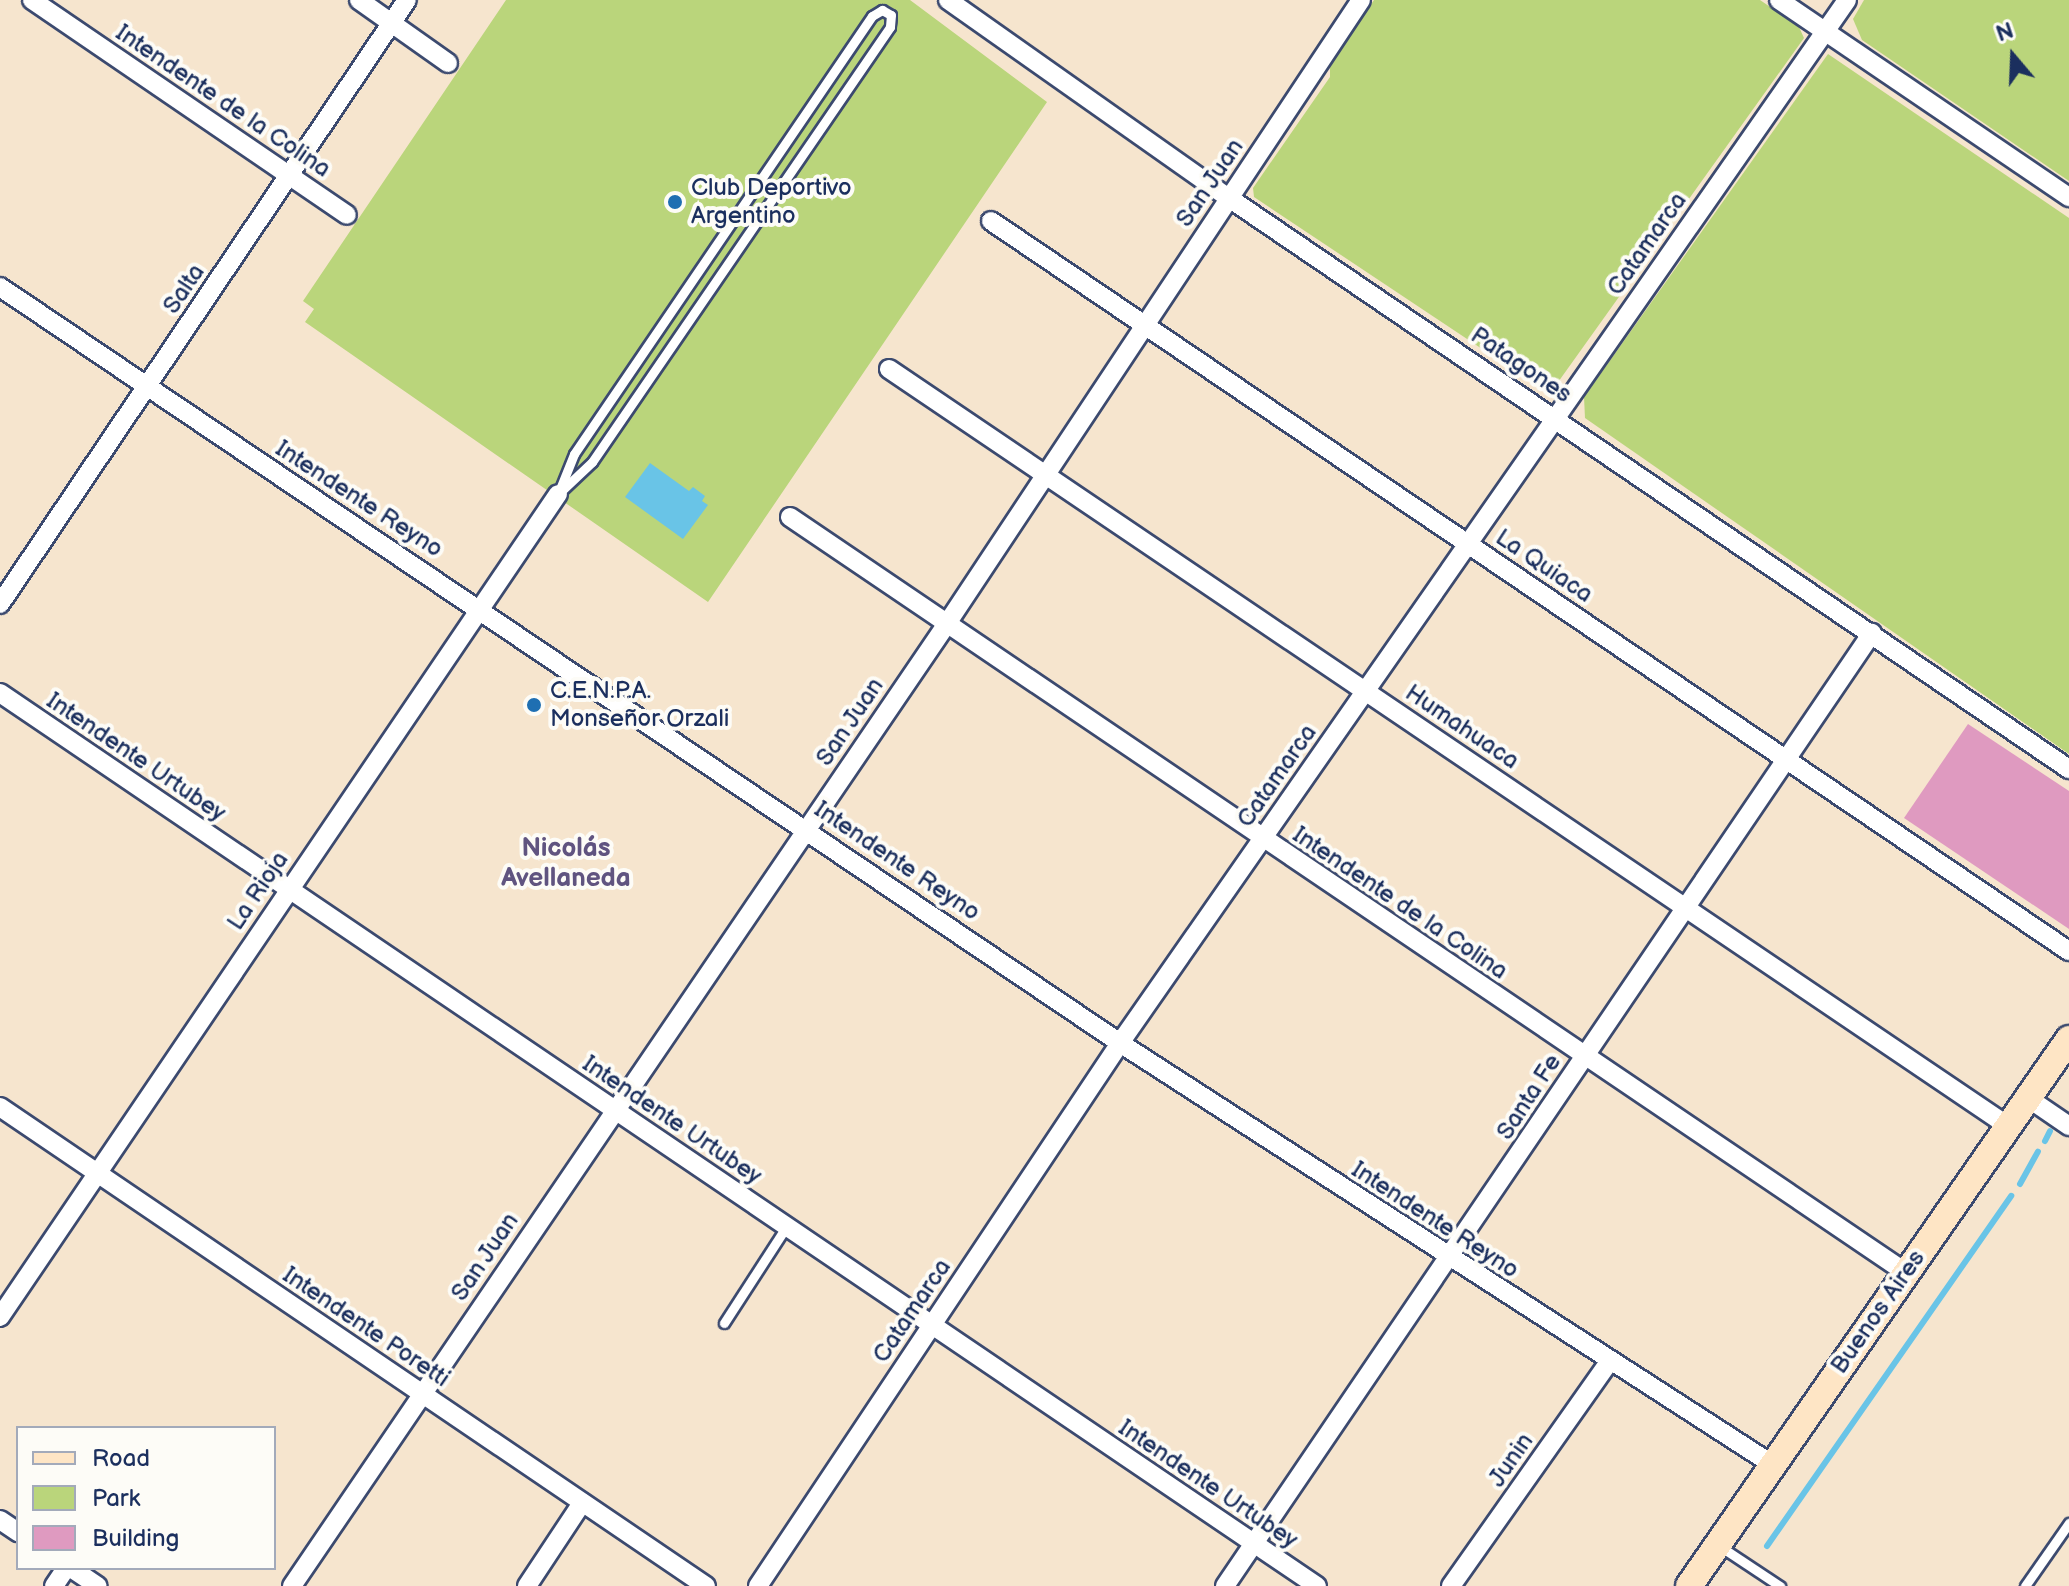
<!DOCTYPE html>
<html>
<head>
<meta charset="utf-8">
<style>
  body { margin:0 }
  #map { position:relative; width:2069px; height:1586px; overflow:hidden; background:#f6e5ce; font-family:"Balsamiq Sans",sans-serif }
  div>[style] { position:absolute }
  .green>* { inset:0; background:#bad57b }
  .water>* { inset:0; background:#69c4e7 }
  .stream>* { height:6px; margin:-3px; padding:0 3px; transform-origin:3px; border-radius:3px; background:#69c4e7 }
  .building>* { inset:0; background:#df9ac0 }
  .roads { filter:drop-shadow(2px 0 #3c4a6f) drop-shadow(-2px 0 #3c4a6f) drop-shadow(0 2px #3c4a6f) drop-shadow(0 -2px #3c4a6f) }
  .service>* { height:9px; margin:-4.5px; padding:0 4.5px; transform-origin:4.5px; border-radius:4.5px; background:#fff }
  .minor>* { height:18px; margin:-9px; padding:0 9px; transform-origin:9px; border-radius:9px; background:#fff }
  .secondary>* { height:26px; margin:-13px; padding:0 13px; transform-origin:13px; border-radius:13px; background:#fee5c5 }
  .dots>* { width:22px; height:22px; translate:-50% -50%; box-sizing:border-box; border:4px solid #fdfcf7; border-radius:50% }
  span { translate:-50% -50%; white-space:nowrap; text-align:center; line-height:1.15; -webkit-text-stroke:8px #fdfcf7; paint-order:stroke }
  .street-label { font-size:24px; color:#1b2f5e }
  .poi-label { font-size:24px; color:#1b2f5e }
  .left { translate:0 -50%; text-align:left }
  .neighbourhood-label { font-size:26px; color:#605480; font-weight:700 }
  .legend { position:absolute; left:16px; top:1426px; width:260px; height:144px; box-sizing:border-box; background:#fdfcf7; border:2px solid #a3aaba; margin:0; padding:10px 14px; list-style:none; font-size:24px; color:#1b2f5e }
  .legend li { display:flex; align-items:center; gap:16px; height:40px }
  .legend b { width:40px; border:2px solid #a3aaba }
  .north { position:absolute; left:1973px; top:16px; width:80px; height:80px; -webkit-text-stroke:6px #fdfcf7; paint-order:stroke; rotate:341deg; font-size:22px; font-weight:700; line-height:32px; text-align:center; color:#1b2f5e }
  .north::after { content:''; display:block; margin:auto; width:28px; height:36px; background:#1b2f5e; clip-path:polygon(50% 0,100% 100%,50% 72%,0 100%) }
</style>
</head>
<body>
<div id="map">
  <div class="green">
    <i style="clip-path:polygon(506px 0,910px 0,1047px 102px,708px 602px,305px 322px,314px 309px,303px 301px)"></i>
    <i style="clip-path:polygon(1374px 0,1760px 0,1799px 27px,1804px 38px,1556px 385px,1545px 391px,1254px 197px,1253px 188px,1330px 77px,1330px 63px)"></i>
    <i style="clip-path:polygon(1864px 0,2069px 0,2069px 181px,1862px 40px,1853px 19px)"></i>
    <i style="clip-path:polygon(1828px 54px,2069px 218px,2069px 754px,1585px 418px,1584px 397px)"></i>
  </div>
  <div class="water">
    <i style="clip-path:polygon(650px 463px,689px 491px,693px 487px,705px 496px,702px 501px,708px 505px,683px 539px,625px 497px)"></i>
  </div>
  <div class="stream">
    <i style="left:2045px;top:1141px;width:11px;rotate:-63deg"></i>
    <i style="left:2020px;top:1184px;width:37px;rotate:-61deg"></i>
    <i style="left:1767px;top:1546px;width:427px;rotate:-55.1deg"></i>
  </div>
  <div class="building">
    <i style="clip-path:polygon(1968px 724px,2069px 791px,2069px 929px,1904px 818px)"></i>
  </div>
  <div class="roads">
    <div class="service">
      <i style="left:882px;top:10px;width:10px;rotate:29deg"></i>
      <i style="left:891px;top:15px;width:12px;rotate:95deg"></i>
      <i style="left:890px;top:27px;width:527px;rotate:124.41deg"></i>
      <i style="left:592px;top:462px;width:47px;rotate:136.7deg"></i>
      <i style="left:558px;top:494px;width:43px;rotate:-68.2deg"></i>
      <i style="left:574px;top:454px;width:530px;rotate:-55.77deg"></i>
      <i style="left:872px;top:16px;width:12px;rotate:-31deg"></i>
      <i style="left:724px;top:1323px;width:114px;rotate:-57.1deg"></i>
      <i style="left:1721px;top:1547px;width:71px;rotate:33.5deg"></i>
      <i style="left:2025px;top:1586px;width:77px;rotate:-55.1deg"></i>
    </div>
    <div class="minor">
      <i style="left:32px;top:0;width:381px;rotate:34.3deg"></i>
      <i style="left:359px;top:0;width:109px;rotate:35.3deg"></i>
      <i style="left:948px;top:0;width:344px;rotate:35.2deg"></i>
      <i style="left:1229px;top:198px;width:1016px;rotate:34.21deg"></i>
      <i style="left:1779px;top:0;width:351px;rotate:34.2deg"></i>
      <i style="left:991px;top:221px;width:1302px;rotate:34.11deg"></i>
      <i style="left:0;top:287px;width:1351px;rotate:34.02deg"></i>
      <i style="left:1120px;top:1043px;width:777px;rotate:32.87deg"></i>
      <i style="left:889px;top:369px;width:1351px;rotate:34.08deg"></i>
      <i style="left:790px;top:517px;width:1347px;rotate:34.1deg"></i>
      <i style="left:0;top:604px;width:728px;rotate:-56.03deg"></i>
      <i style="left:0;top:693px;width:1591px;rotate:34.14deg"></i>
      <i style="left:2028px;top:1098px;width:50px;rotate:34.3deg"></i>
      <i style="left:0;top:1107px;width:853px;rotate:34.16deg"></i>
      <i style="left:0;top:1317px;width:994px;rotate:-55.86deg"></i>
      <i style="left:0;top:1520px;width:22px;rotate:34deg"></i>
      <i style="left:71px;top:1568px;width:32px;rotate:34deg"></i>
      <i style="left:54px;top:1586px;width:22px;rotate:-56deg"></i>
      <i style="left:292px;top:1586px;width:1162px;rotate:-55.76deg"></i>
      <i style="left:946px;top:625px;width:750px;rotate:-56.42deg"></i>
      <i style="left:527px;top:1586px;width:100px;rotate:-56.5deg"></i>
      <i style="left:758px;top:1586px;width:653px;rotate:-56.31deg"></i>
      <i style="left:1120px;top:1043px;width:1271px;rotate:-55.12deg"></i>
      <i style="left:1225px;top:1586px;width:1152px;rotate:-55.83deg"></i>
      <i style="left:1451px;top:1586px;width:276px;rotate:-54.8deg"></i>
    </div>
    <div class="secondary">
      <i style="left:1689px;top:1586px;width:666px;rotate:-55.21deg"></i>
    </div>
  </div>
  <div class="dots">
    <i style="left:675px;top:202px;background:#1f6fb2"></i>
    <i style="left:534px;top:705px;background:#1f6fb2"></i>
  </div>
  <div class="street-label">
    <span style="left:223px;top:101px;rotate:34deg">Intendente de la Colina</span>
    <span style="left:1210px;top:183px;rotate:-56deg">San Juan</span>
    <span style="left:1647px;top:244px;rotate:-55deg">Catamarca</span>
    <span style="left:184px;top:289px;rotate:-56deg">Salta</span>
    <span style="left:1521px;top:365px;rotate:34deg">Patagones</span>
    <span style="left:359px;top:499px;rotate:33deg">Intendente Reyno</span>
    <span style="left:1544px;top:566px;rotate:34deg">La Quiaca</span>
    <span style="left:850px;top:722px;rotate:-56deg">San Juan</span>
    <span style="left:1462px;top:727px;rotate:34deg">Humahuaca</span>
    <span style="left:136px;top:757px;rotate:34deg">Intendente Urtubey</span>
    <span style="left:1277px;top:776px;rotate:-55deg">Catamarca</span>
    <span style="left:897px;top:861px;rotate:34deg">Intendente Reyno</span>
    <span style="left:258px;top:891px;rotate:-56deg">La Rioja</span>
    <span style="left:1400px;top:903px;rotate:34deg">Intendente de la Colina</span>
    <span style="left:1529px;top:1097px;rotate:-57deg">Santa Fe</span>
    <span style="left:672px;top:1120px;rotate:34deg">Intendente Urtubey</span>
    <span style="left:1435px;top:1220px;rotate:33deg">Intendente Reyno</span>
    <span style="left:485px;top:1257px;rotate:-56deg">San Juan</span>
    <span style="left:912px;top:1311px;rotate:-56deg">Catamarca</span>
    <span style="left:1878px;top:1312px;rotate:-55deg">Buenos Aires</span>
    <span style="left:366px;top:1327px;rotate:34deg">Intendente Poretti</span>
    <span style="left:1511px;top:1460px;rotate:-55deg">Junin</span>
    <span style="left:1208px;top:1484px;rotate:34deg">Intendente Urtubey</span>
  </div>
  <div class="poi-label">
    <span class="left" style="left:691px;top:202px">Club Deportivo<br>Argentino</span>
    <span class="left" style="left:550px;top:705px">C.E.N.P.A.<br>Monseñor Orzali</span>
  </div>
  <div class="neighbourhood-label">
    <span style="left:566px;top:864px">Nicolás<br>Avellaneda</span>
  </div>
  <ul class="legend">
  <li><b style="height:10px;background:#fee5c5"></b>Road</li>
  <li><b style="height:22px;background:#bad57b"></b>Park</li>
  <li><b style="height:22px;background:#df9ac0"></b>Building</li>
  </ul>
  <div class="north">N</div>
</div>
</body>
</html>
